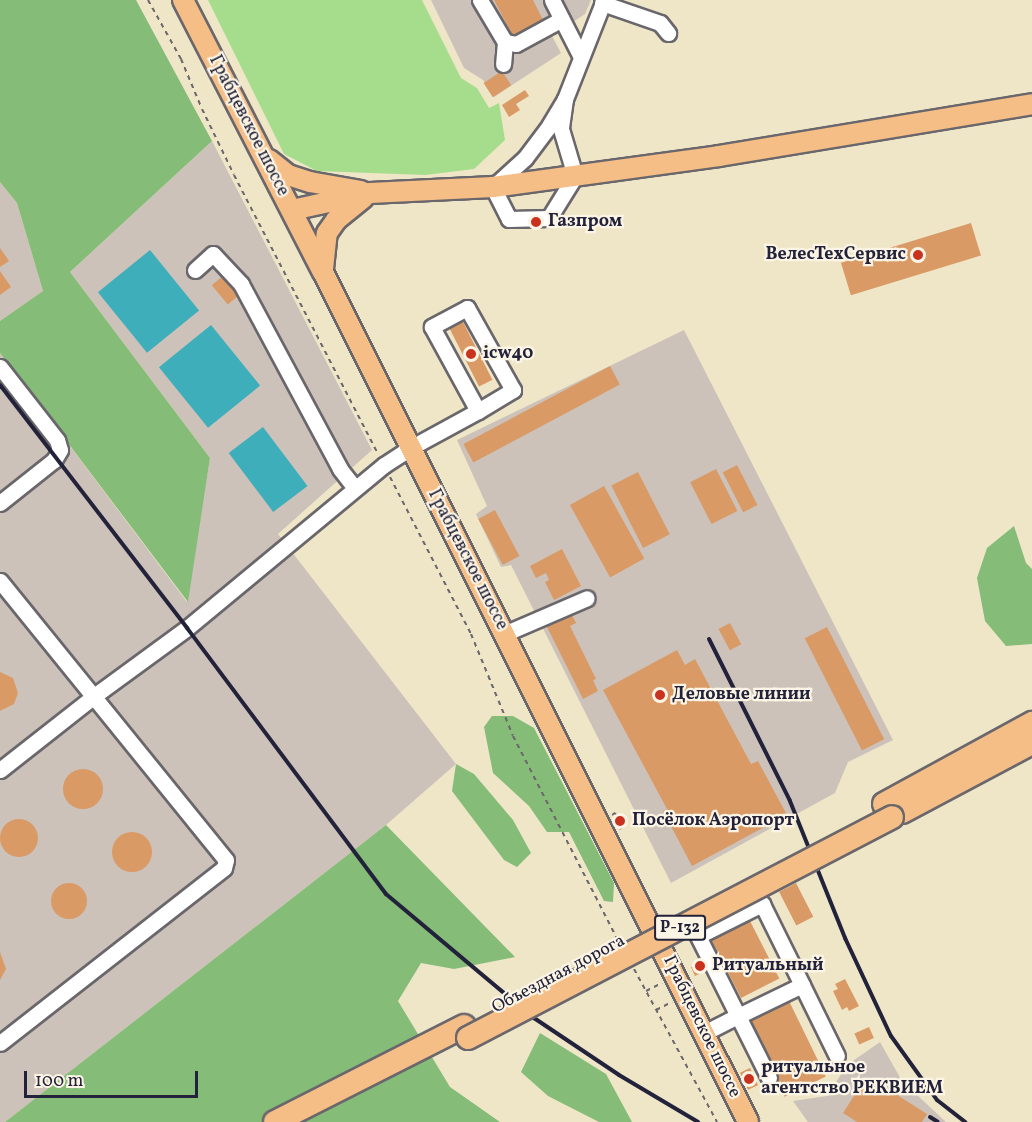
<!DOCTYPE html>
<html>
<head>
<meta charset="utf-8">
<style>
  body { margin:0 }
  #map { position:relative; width:1032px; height:1122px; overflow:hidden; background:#efe6c8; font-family:Vollkorn,serif }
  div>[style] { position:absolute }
  .industrial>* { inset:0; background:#ccc2b9 }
  .green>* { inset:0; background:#a6dd8d }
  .forest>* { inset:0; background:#84bc78 }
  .water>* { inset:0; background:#3faebb; transform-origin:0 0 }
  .building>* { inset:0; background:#d99a66; transform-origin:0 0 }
  .round { border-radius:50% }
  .path>* { height:2px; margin-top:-1px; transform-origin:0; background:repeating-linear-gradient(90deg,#6a676c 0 4.5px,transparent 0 9px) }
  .roads { filter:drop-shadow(2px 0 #6a676c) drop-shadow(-2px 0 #6a676c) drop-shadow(0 2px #6a676c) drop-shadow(0 -2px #6a676c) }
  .minor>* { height:15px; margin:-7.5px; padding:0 7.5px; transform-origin:7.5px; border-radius:7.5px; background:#fff }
  .major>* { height:20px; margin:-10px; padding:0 10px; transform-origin:10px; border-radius:10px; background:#f6be87 }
  .highway>* { height:22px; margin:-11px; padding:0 11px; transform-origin:11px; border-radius:11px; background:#f6be87 }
  .rail>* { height:4px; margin:-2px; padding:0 2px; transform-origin:2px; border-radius:2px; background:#22223b }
  .bridges { filter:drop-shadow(2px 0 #6a676c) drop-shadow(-2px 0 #6a676c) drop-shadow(0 2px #6a676c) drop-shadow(0 -2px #6a676c) }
  .highway-bridge>* { height:22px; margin:-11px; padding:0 11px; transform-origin:11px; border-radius:11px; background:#f6be87 }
  .dots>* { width:16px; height:16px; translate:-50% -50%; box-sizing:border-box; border:3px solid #fcf5e5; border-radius:50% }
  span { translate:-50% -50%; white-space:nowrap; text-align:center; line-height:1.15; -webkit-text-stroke:4.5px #fcf5e5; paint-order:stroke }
  .shield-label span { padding:2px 4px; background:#fcf5e5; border:2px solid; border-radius:4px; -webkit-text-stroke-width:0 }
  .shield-label { font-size:16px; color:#22223b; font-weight:700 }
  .street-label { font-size:18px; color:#22223b }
  .poi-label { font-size:18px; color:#22223b; font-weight:700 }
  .left { translate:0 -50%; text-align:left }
  .right { translate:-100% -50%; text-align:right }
  .scale { position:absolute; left:24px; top:1071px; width:174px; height:27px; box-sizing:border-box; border:3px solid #22223b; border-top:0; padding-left:8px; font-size:18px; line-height:21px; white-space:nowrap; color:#22223b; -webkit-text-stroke:4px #fcf5e5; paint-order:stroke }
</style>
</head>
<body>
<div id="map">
  <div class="industrial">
    <i style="clip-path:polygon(431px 0,591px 0,585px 14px,552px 36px,561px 53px,494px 97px,483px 80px,464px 68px)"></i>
    <i style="clip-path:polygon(212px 141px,372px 450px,278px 534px,456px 764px,386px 825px,5px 1122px,0 1122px,0 353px,187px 602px,210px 458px,70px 272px)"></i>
    <i style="clip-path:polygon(0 182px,17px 203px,43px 291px,0 321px)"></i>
    <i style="clip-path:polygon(684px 330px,893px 740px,848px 762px,835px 793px,671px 883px,511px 565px,501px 567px,476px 514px,487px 506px,457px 440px)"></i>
    <i style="clip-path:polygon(880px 1042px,902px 1081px,946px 1122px,808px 1122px,793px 1101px,827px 1096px,847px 1065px)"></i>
  </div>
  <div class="green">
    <i style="clip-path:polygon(208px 0,422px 0,461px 78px,477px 88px,489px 108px,499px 103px,505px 140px,474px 169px,425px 175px,317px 171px,284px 154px)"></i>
  </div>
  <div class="forest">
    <i style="clip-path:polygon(0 0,136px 0,212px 141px,70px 272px,210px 458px,188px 602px,0 353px,0 321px,43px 291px,17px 203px,0 182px)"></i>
    <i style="clip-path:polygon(1014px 526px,1026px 563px,1032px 569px,1032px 644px,1006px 646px,985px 621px,977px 578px,987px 548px)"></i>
    <i style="clip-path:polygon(492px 716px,513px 716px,534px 728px,614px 883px,613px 902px,604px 901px,569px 832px,547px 832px,529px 806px,493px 773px,484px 727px)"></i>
    <i style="clip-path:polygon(456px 764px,474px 774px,513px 820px,531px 853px,517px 867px,504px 860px,452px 791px)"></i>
    <i style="clip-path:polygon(386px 825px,515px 957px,454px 969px,421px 963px,398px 1001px,450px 1087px,500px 1122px,5px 1122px)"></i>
    <i style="clip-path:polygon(540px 1033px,606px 1074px,632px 1122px,599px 1122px,548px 1096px,521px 1072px)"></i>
  </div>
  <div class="water">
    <i style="left:150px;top:250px;width:78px;height:67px;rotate:51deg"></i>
    <i style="left:211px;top:325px;width:78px;height:67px;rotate:51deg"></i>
    <i style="left:263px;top:427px;width:74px;height:43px;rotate:53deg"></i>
  </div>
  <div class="building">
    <i style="clip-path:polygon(494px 0,533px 0,544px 22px,514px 38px)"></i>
    <i style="left:502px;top:71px;width:17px;height:22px;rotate:57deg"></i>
    <i style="clip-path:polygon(525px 90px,529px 96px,516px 104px,520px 110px,509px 117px,502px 105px)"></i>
    <i style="left:971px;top:223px;width:34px;height:136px;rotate:73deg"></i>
    <i style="clip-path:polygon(0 248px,9px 261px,0 267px)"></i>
    <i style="clip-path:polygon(0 271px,11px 287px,0 295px)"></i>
    <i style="left:224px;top:275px;width:25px;height:16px;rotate:50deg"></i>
    <i style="left:462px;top:320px;width:67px;height:15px;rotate:63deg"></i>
    <i style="left:610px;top:366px;width:21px;height:166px;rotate:62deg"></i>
    <i style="left:737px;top:465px;width:45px;height:16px;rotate:63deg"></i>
    <i style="left:716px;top:469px;width:47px;height:29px;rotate:63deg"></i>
    <i style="left:638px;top:472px;width:70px;height:30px;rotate:63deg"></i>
    <i style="left:604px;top:486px;width:83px;height:39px;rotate:61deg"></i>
    <i style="left:495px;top:510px;width:52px;height:19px;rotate:62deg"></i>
    <i style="clip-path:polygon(562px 549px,581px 586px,554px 600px,545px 582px,549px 580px,546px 573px,536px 578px,530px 566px)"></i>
    <i style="clip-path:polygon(570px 611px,576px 623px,570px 626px,596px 679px,593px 680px,598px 691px,583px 699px,545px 623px)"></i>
    <i style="left:730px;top:623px;width:24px;height:13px;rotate:62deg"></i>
    <i style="left:827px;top:627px;width:126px;height:25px;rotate:63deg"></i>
    <i style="clip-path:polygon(677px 650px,685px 665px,695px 659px,751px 764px,758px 761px,787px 815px,692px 866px,663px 811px,667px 809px,603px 690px)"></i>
    <i style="clip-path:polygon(0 672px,13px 678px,18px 693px,14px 704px,0 711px)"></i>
    <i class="round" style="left:63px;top:769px;width:40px;height:40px"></i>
    <i class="round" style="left:0;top:819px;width:38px;height:38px"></i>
    <i class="round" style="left:112px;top:832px;width:40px;height:40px"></i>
    <i class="round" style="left:51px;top:883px;width:36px;height:36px"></i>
    <i style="left:796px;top:883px;width:38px;height:19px;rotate:63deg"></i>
    <i style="left:748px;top:917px;width:69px;height:43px;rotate:63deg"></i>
    <i style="clip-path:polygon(0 952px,6px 969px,0 980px)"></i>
    <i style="clip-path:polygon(700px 957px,707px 970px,695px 976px,691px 967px,698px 964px,696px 959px)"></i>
    <i style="clip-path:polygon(845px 979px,859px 1006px,849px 1011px,847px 1007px,842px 1010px,833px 991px,838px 989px,835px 984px)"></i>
    <i style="left:789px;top:1001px;width:84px;height:46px;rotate:64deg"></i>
    <i style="left:869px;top:1027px;width:12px;height:16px;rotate:66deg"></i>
    <i style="left:750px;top:1068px;width:19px;height:11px;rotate:65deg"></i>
    <i style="clip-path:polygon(861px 1085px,877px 1095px,883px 1086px,927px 1114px,922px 1122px,857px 1122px,843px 1113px)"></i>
  </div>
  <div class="path">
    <i style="left:148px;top:0;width:68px;rotate:60.8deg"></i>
    <i style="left:181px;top:59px;width:54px;rotate:67.2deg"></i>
    <i style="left:202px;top:109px;width:73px;rotate:64.1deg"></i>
    <i style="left:234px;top:175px;width:314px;rotate:62.7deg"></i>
    <i style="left:390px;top:477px;width:177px;rotate:62.7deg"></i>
    <i style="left:471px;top:634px;width:110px;rotate:67.6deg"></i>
    <i style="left:513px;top:736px;width:229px;rotate:62.8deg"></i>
    <i style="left:612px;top:815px;width:4px;rotate:-34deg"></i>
    <i style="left:615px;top:813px;width:16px;rotate:60deg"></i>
    <i style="left:623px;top:827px;width:4px;rotate:153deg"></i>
    <i style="left:634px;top:969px;width:174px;rotate:61.5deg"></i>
    <i style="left:646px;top:991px;width:18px;rotate:-27deg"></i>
    <i style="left:656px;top:1010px;width:18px;rotate:-27deg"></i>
  </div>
  <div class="roads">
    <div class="minor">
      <i style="left:480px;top:0;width:49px;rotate:59.2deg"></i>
      <i style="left:505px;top:42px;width:22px;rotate:95deg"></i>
      <i style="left:552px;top:0;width:64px;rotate:63deg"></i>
      <i style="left:602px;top:3px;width:61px;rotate:19deg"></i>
      <i style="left:660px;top:23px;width:13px;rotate:51deg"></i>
      <i style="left:505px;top:42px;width:11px;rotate:10deg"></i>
      <i style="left:516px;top:44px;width:52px;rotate:-28.5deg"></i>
      <i style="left:565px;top:99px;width:30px;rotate:98deg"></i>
      <i style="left:561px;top:129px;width:49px;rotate:73.4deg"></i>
      <i style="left:575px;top:176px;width:49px;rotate:121.8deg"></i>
      <i style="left:549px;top:218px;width:40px;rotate:178.6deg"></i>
      <i style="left:509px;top:219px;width:36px;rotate:-117deg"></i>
      <i style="left:493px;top:187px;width:43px;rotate:-42.2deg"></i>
      <i style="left:525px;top:158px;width:36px;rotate:-53deg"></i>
      <i style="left:547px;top:129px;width:35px;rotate:-59deg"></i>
      <i style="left:565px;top:99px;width:106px;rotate:-68.5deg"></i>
      <i style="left:195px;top:270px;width:24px;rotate:-42deg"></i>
      <i style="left:213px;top:254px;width:41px;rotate:47deg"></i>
      <i style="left:241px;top:284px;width:210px;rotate:61.8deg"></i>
      <i style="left:340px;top:469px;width:24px;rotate:52deg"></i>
      <i style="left:0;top:367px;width:93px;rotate:52deg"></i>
      <i style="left:57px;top:440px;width:10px;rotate:73deg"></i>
      <i style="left:60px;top:450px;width:12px;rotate:121deg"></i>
      <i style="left:54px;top:460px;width:69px;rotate:141.5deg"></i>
      <i style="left:0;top:581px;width:359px;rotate:51deg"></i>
      <i style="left:226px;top:860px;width:8px;rotate:104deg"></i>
      <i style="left:224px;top:868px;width:284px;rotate:142deg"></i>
      <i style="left:504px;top:634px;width:90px;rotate:-23.4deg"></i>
      <i style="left:0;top:770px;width:120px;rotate:-38.2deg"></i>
      <i style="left:94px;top:696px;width:115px;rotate:-36.2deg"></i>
      <i style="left:187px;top:628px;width:256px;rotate:-39.6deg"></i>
      <i style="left:384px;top:465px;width:31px;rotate:-33deg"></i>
      <i style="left:410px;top:448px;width:77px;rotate:-28.6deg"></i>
      <i style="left:478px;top:411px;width:41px;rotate:-31deg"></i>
      <i style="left:513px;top:390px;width:94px;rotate:-119.3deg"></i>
      <i style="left:467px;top:308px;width:40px;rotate:152deg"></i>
      <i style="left:432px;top:327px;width:96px;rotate:61.3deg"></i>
      <i style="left:762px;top:904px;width:90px;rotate:63.7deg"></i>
      <i style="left:802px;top:985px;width:71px;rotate:154.2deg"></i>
      <i style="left:738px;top:1016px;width:89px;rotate:-116.6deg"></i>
      <i style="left:698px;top:936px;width:72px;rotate:-26.6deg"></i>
      <i style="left:802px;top:985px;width:79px;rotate:63.8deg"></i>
      <i style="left:704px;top:1033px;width:38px;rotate:-27deg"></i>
      <i style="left:738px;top:1016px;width:69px;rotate:63.4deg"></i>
    </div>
    <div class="major">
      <i style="left:183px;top:0;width:306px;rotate:62.8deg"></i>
      <i style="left:323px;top:272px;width:950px;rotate:63.43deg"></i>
      <i style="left:269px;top:160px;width:24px;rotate:38deg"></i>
      <i style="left:288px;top:175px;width:23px;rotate:18deg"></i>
      <i style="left:310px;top:182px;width:52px;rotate:10deg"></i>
      <i style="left:292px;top:210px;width:80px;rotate:-12.3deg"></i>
      <i style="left:370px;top:193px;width:123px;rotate:-2.8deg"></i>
      <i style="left:493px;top:187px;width:228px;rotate:-7.8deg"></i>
      <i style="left:719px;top:156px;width:317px;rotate:-9.4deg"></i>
      <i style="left:323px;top:269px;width:36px;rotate:-84deg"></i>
      <i style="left:327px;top:233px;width:16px;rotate:-55deg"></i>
      <i style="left:336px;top:220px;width:35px;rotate:-39deg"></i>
    </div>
    <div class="highway">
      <i style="left:884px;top:804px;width:169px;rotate:-28.7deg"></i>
      <i style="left:902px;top:812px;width:147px;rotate:-28deg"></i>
      <i style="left:275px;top:1122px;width:212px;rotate:-26.9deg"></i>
    </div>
  </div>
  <div class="rail">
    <i style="left:0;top:385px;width:307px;rotate:52.4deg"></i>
    <i style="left:187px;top:628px;width:332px;rotate:53.2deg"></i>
    <i style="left:386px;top:894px;width:193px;rotate:40deg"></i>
    <i style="left:534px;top:1018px;width:102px;rotate:33.8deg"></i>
    <i style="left:619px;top:1075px;width:92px;rotate:30.7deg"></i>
    <i style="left:709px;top:639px;width:181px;rotate:63.4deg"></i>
    <i style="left:790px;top:801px;width:148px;rotate:68.1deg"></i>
    <i style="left:845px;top:938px;width:108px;rotate:64.9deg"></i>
    <i style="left:891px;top:1036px;width:79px;rotate:54.3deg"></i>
    <i style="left:937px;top:1100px;width:36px;rotate:38deg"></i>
    <i style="left:930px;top:1117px;width:9px;rotate:32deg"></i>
  </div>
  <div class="bridges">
    <div class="highway-bridge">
      <i style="left:468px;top:1038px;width:478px;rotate:-27.5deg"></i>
    </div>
  </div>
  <div class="dots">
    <i style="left:536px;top:222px;background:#c8321e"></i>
    <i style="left:918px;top:255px;background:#c8321e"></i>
    <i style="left:471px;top:354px;background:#c8321e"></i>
    <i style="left:660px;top:695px;background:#c8321e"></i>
    <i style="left:620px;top:821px;background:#c8321e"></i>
    <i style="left:700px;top:966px;background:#c8321e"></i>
    <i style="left:749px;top:1079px;background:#c8321e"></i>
  </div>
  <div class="shield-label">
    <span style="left:680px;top:928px">Р-132</span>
  </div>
  <div class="street-label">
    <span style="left:248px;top:126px;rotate:63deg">Грабцевское шоссе</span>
    <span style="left:467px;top:560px;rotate:63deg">Грабцевское шоссе</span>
    <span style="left:559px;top:975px;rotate:-28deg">Объездная дорога</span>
    <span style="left:701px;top:1027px;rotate:64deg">Грабцевское шоссе</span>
  </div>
  <div class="poi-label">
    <span class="left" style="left:548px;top:222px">Газпром</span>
    <span class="right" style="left:906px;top:255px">ВелесТехСервис</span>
    <span class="left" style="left:483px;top:354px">icw40</span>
    <span class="left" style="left:672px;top:695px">Деловые линии</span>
    <span class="left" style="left:632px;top:821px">Посёлок Аэропорт</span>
    <span class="left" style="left:712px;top:966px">Ритуальный</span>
    <span class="left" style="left:761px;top:1079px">ритуальное<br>агентство РЕКВИЕМ</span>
  </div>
  <div class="scale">100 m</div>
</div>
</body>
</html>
